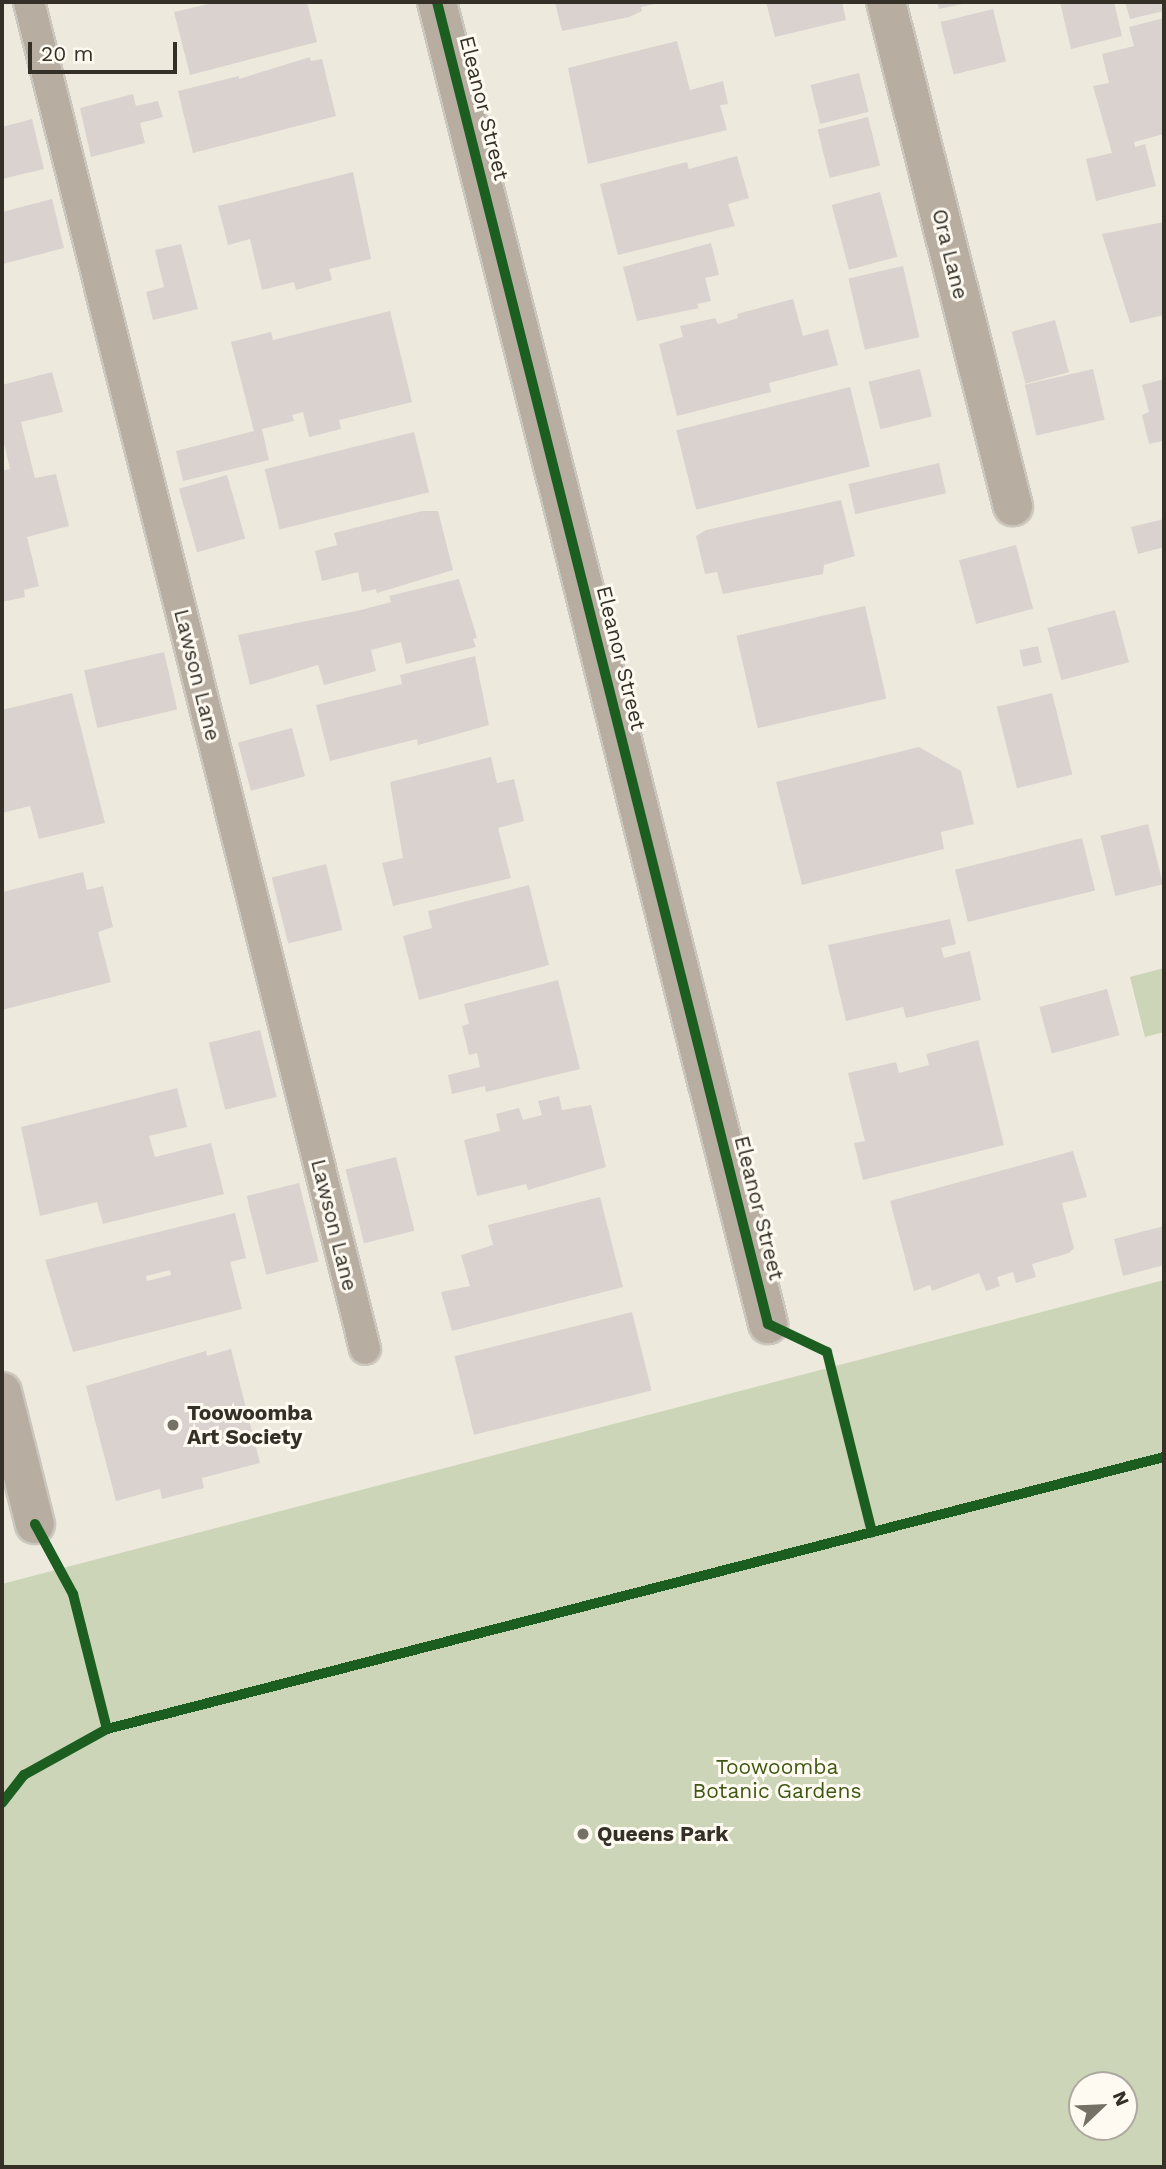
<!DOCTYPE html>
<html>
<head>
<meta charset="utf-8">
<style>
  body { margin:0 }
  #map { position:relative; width:1166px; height:2169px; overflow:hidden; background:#eee9dd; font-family:"Work Sans",sans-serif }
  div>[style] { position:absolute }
  .green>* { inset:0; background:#ccd5b7 }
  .building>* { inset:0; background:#d9d2cf; transform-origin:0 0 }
  .roads { filter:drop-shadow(2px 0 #cbc7be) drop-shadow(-2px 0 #cbc7be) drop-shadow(0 2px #cbc7be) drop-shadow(0 -2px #cbc7be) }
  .service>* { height:30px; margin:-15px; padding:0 15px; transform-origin:15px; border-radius:15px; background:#b7ada1 }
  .minor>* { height:38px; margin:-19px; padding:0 19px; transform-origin:19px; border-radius:19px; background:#b7ada1 }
  .cycleway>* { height:10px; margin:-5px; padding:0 5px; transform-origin:5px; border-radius:5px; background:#1b5e20 }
  .dots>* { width:19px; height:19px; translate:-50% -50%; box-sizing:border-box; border:4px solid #fefaf1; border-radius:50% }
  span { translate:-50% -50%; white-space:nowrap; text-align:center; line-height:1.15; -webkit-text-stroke:6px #fefaf1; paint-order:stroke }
  .street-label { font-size:21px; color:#343027 }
  .poi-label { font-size:21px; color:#343027; font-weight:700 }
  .left { translate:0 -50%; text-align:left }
  .park-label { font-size:21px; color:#3e5813 }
  .frame { position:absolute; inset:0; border:4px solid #343027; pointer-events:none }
  .north { position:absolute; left:1068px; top:2071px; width:70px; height:70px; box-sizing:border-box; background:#fefaf1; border:2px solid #ada9a0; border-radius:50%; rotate:67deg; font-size:19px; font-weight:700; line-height:28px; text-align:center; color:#343027 }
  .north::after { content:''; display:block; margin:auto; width:24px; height:32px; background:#757167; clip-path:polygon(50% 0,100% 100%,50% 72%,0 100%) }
  .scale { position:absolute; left:28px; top:42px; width:149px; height:32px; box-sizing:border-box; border:4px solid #343027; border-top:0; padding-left:9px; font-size:21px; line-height:24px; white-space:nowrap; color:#343027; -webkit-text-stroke:5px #fefaf1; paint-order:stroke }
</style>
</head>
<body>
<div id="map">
  <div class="green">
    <i style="clip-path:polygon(1164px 968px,1164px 1032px,1145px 1037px,1130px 977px)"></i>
    <i style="clip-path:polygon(evenodd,1164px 1280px,1164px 2167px,2px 2167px,2px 1584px,1164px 1280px,1124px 2085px,1124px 2127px,1082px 2127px,1082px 2085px,1124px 2085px)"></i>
  </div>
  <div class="building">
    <i style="clip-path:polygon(217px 2px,307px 2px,317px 42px,190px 75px,174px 12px)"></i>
    <i style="clip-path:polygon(555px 2px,659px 2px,659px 3px,641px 7px,642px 11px,629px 17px,562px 31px)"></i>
    <i style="clip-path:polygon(766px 2px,842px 2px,846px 20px,775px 37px)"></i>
    <i style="clip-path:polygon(937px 2px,967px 2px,967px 3px,939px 9px)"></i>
    <i style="clip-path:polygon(1060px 2px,1114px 2px,1122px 36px,1071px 49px)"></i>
    <i style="clip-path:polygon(1125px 2px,1164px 2px,1164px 11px,1130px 19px)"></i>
    <i style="left:993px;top:9px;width:54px;height:54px;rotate:76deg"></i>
    <i style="clip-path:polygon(1164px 18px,1164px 134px,1134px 142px,1135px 147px,1145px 144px,1156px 186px,1096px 201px,1086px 159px,1112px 153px,1093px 86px,1109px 83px,1102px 54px,1134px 46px,1129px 27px)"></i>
    <i style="clip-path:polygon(677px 41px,690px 90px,723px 81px,728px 104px,720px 105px,727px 130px,588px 164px,568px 68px)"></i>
    <i style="clip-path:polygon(310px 57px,311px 61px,322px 59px,336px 116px,193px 153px,178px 91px,239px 76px,239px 79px)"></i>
    <i style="left:859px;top:73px;width:40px;height:50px;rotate:76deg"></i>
    <i style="clip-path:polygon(133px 94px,136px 106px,158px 101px,163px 117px,140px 123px,145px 143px,91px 157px,80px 108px)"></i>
    <i style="left:868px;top:117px;width:50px;height:52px;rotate:76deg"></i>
    <i style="clip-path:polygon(32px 119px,44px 169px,2px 179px,2px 127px)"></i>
    <i style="clip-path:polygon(737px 156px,749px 198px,728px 204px,735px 226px,618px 255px,600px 184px,687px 162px,689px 169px)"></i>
    <i style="clip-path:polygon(353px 172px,371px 259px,329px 269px,332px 280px,296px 290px,294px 282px,262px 290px,250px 239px,228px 245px,218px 206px)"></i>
    <i style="left:880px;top:192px;width:67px;height:50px;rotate:75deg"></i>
    <i style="clip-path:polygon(52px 199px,64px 248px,3px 264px,2px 212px)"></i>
    <i style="clip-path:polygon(1164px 222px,1164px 315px,1130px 323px,1102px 234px)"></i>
    <i style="clip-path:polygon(711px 243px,719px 275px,705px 278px,711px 301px,697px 304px,699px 308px,637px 321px,623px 267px)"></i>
    <i style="clip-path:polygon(181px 244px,198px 309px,153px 320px,146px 292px,164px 287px,155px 250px)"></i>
    <i style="left:903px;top:266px;width:73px;height:56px;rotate:77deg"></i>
    <i style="clip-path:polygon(793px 299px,803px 336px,828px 329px,838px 365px,769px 383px,771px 392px,677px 416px,659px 344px,683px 337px,680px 326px,715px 318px,718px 324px,738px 318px,737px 314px)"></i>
    <i style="clip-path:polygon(390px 311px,412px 402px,339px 420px,341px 429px,309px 437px,303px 412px,292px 415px,294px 421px,262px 429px,269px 460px,183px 481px,176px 451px,254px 431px,231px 342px,271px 332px,273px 340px)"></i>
    <i style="left:1055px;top:320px;width:54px;height:45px;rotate:75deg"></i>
    <i style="left:920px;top:369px;width:49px;height:53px;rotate:76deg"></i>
    <i style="left:1093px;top:369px;width:52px;height:70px;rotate:77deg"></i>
    <i style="clip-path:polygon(52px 372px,63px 412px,21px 422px,35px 478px,56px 474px,69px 526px,27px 537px,39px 586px,24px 590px,25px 597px,2px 602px,2px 471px,10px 469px,2px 435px,2px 385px)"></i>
    <i style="clip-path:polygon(1164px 379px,1164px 446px,1163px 446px,1162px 441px,1149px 444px,1142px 415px,1149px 412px,1142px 385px)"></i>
    <i style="left:850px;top:387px;width:82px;height:179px;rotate:76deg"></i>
    <i style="left:414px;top:432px;width:62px;height:154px;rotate:76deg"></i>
    <i style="left:939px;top:463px;width:31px;height:93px;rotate:77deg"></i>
    <i style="left:227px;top:475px;width:66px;height:50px;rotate:74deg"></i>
    <i style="clip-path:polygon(841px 500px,855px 556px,824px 565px,823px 574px,723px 594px,717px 572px,705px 574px,696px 536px,706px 530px)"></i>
    <i style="clip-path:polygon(422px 511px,438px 511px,453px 570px,377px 593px,376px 589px,362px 592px,358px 572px,322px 581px,315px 551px,337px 545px,334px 533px)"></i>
    <i style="clip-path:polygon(1164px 519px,1164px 547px,1138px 554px,1131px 527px)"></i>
    <i style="left:1016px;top:545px;width:66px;height:59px;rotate:75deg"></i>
    <i style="clip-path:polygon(459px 579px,477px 638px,473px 639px,476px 647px,406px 664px,401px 642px,371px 650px,376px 671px,324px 685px,318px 665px,250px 685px,238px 635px,361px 610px,391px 602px,389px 596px)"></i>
    <i style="left:865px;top:606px;width:95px;height:132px;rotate:77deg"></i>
    <i style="left:1115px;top:610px;width:54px;height:70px;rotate:75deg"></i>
    <i style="left:1038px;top:646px;width:17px;height:19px;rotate:77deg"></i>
    <i style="left:164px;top:652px;width:59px;height:82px;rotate:77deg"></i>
    <i style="clip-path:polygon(475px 656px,489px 725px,418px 745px,417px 739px,330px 761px,316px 705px,402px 684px,400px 675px)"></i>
    <i style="clip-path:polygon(72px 693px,105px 823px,39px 839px,30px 806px,2px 813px,2px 710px)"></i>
    <i style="left:1052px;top:693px;width:84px;height:57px;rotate:76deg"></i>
    <i style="left:292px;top:728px;width:50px;height:56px;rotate:75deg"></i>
    <i style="clip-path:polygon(919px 747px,961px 771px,974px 824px,941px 832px,944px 849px,802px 885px,776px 782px)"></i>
    <i style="clip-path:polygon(491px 757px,497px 783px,514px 779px,524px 821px,498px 828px,511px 878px,393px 906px,382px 863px,403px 858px,390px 782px)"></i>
    <i style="left:1148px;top:824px;width:62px;height:49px;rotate:76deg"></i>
    <i style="left:1082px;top:838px;width:54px;height:131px;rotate:76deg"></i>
    <i style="left:326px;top:864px;width:68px;height:56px;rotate:76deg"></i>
    <i style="clip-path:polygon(83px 872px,87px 890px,103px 886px,113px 927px,98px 932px,111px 982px,2px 1010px,2px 892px)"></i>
    <i style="clip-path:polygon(529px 885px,549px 965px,419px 1000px,403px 936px,432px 928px,428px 911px)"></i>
    <i style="clip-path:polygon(950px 919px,956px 944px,941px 948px,944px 958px,970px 951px,981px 1000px,906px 1018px,903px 1007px,846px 1021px,828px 945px)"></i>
    <i style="clip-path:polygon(558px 980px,580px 1069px,486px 1092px,485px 1086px,452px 1094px,448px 1075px,480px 1067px,477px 1053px,469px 1055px,462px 1026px,469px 1024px,464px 1004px)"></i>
    <i style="left:1107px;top:989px;width:48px;height:70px;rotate:75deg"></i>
    <i style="left:260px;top:1030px;width:69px;height:53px;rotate:76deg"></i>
    <i style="clip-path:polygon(978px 1040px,1004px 1145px,863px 1180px,854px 1143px,865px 1141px,848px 1073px,896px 1062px,899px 1073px,929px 1065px,926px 1054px)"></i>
    <i style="clip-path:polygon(177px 1088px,187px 1127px,149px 1136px,155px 1157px,211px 1143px,224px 1194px,103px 1224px,97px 1202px,40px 1216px,21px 1127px)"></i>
    <i style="clip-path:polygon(559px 1096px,562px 1110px,591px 1105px,606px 1167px,528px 1190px,526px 1184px,477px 1196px,464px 1140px,500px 1131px,496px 1114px,519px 1108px,523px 1120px,542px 1115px,538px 1101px)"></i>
    <i style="clip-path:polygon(1073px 1151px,1087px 1197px,1062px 1203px,1074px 1248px,1069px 1253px,1032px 1264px,1036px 1277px,1016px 1283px,1013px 1272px,997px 1277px,1000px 1286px,986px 1291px,979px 1273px,932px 1291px,930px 1285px,914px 1291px,890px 1201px)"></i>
    <i style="left:396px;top:1157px;width:76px;height:52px;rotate:76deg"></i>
    <i style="left:299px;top:1183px;width:81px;height:54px;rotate:76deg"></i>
    <i style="clip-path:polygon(600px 1197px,623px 1287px,452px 1331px,441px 1292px,470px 1286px,461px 1255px,493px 1245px,488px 1225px)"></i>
    <i style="clip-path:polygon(evenodd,235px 1213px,246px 1258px,230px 1262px,242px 1309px,73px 1352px,45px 1260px,235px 1213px,170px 1270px,171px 1275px,147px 1281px,146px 1276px,170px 1270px)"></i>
    <i style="clip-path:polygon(1164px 1226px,1164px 1265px,1123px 1276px,1114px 1239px)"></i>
    <i style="left:632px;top:1312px;width:81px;height:183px;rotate:76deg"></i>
    <i style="clip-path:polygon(231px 1349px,260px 1463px,202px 1478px,204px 1488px,162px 1499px,160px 1489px,116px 1501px,86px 1386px,206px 1351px,207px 1356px)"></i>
  </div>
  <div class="roads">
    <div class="service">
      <i style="left:29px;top:2px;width:1388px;rotate:75.99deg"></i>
    </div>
    <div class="minor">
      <i style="left:437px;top:2px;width:1363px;rotate:75.94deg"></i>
      <i style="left:886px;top:2px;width:520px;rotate:75.86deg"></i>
      <i style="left:2px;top:1392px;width:136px;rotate:76deg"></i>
    </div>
  </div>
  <div class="cycleway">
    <i style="left:437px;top:2px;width:1363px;rotate:75.94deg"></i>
    <i style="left:768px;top:1324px;width:65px;rotate:25.4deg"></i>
    <i style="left:827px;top:1352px;width:186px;rotate:76deg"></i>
    <i style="left:35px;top:1524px;width:80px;rotate:61.5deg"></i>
    <i style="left:73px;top:1594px;width:139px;rotate:75.9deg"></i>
    <i style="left:2px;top:1803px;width:36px;rotate:-52deg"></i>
    <i style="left:24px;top:1775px;width:95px;rotate:-29deg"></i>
    <i style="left:107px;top:1729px;width:1091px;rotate:-14.43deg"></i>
  </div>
  <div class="dots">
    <i style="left:173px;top:1425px;background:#757167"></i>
    <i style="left:583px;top:1834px;background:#757167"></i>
  </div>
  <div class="street-label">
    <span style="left:484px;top:108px;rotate:76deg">Eleanor Street</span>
    <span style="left:950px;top:254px;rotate:76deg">Ora Lane</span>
    <span style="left:621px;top:658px;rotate:76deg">Eleanor Street</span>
    <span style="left:197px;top:675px;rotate:76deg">Lawson Lane</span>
    <span style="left:759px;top:1208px;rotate:76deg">Eleanor Street</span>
    <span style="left:334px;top:1225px;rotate:76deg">Lawson Lane</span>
  </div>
  <div class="poi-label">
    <span class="left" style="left:187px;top:1425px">Toowoomba<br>Art Society</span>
    <span class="left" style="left:597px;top:1834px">Queens Park</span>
  </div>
  <div class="park-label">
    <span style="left:777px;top:1779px">Toowoomba<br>Botanic Gardens</span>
  </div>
  <div class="frame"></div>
  <div class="north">N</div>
  <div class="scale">20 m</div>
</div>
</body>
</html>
